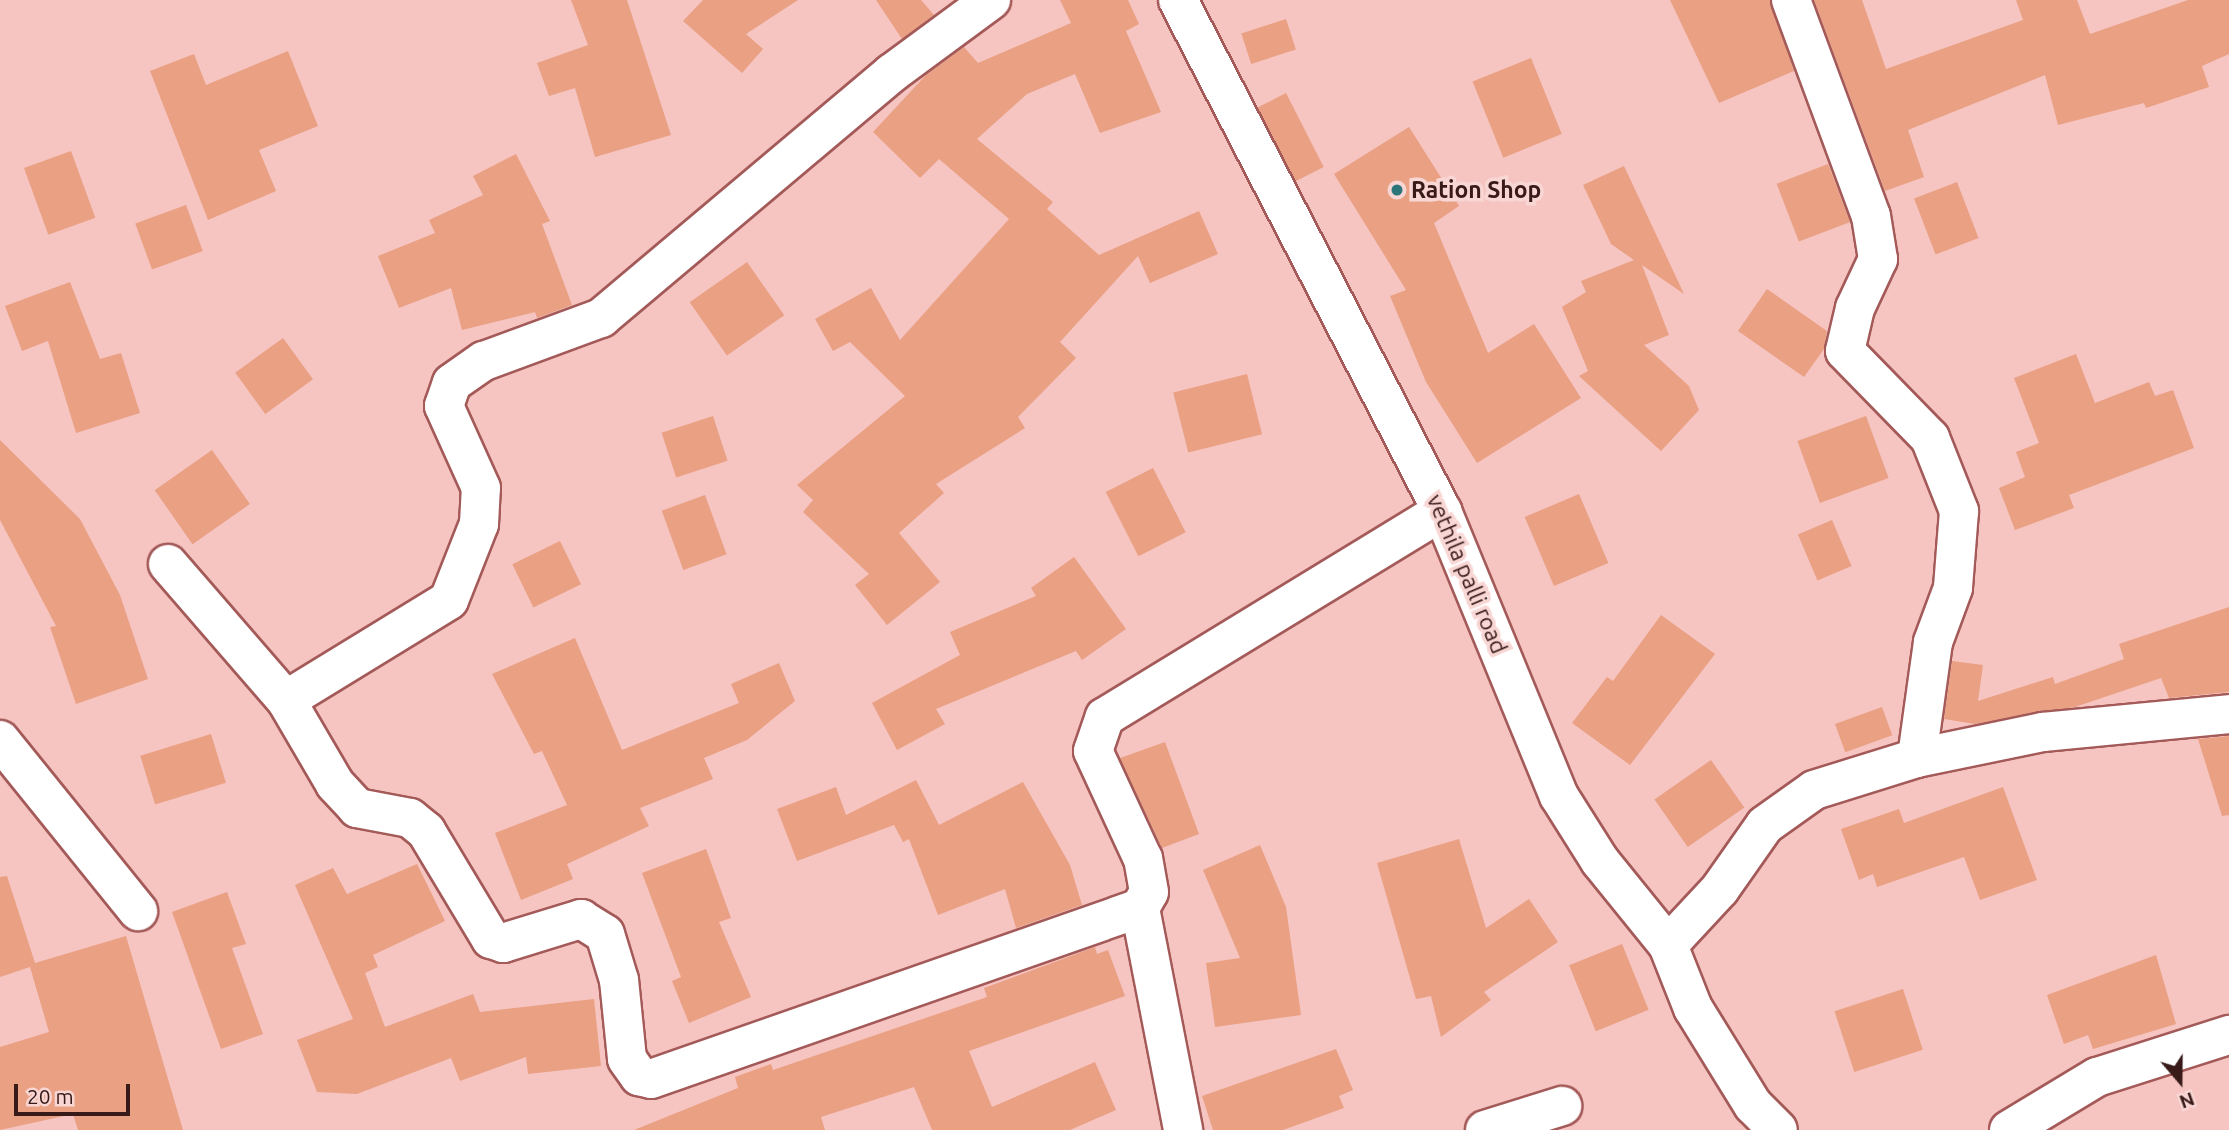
<!DOCTYPE html>
<html>
<head>
<meta charset="utf-8">
<style>
  body { margin:0 }
  #map { position:relative; width:2229px; height:1130px; overflow:hidden; background:#f6c4c1; font-family:Ubuntu,sans-serif }
  div>[style] { position:absolute }
  .building>* { inset:0; background:#e9a083; transform-origin:0 0 }
  .roads { filter:drop-shadow(2px 0 #a35a58) drop-shadow(-2px 0 #a35a58) drop-shadow(0 2px #a35a58) drop-shadow(0 -2px #a35a58) }
  .minor>* { height:38px; margin:-19px; padding:0 19px; transform-origin:19px; border-radius:19px; background:#fff }
  .dots>* { width:19px; height:19px; translate:-50% -50%; box-sizing:border-box; border:4px solid #f8d6d4; border-radius:50% }
  span { translate:-50% -50%; white-space:nowrap; text-align:center; line-height:1.15; -webkit-text-stroke:7px #f8d6d4; paint-order:stroke }
  .poi-label { font-size:23px; color:#381a19; font-weight:700 }
  .left { translate:0 -50%; text-align:left }
  .street-label { font-size:23px; color:#381a19 }
  .north { position:absolute; left:2145px; top:1046px; width:70px; height:70px; -webkit-text-stroke:5px #f8d6d4; paint-order:stroke; rotate:160deg; font-size:19px; font-weight:700; line-height:28px; text-align:center; color:#381a19 }
  .north::after { content:''; display:block; margin:auto; width:24px; height:32px; background:#381a19; clip-path:polygon(50% 0,100% 100%,50% 72%,0 100%) }
  .scale { position:absolute; left:14px; top:1084px; width:116px; height:32px; box-sizing:border-box; border:4px solid #381a19; border-top:0; padding-left:9px; font-size:21px; line-height:24px; white-space:nowrap; color:#381a19; -webkit-text-stroke:5px #f8d6d4; paint-order:stroke }
</style>
</head>
<body>
<div id="map">
  <div class="building">
    <i style="clip-path:polygon(571px 0,627px 0,671px 135px,595px 157px,575px 88px,549px 96px,537px 63px,588px 45px)"></i>
    <i style="clip-path:polygon(703px 0,798px 0,746px 34px,763px 49px,742px 73px,683px 21px)"></i>
    <i style="clip-path:polygon(876px 0,921px 0,934px 15px,902px 39px)"></i>
    <i style="clip-path:polygon(1060px 0,1128px 0,1139px 24px,1126px 31px,1161px 112px,1100px 133px,1075px 74px,1027px 94px,977px 139px,1053px 202px,1047px 209px,1099px 255px,1199px 211px,1218px 254px,1150px 283px,1138px 256px,1060px 342px,1076px 358px,1018px 417px,1025px 428px,936px 484px,944px 493px,899px 533px,940px 582px,887px 625px,855px 585px,869px 574px,803px 512px,813px 500px,797px 485px,905px 396px,850px 342px,833px 351px,815px 319px,871px 288px,900px 340px,1009px 219px,939px 159px,920px 178px,873px 132px,926px 75px,964px 47px,978px 63px,1071px 23px)"></i>
    <i style="clip-path:polygon(1670px 0,1770px 0,1794px 71px,1719px 103px)"></i>
    <i style="clip-path:polygon(1814px 0,1862px 0,1886px 69px,2023px 20px,2016px 0,2077px 0,2090px 34px,2188px 0,2229px 0,2229px 54px,2202px 66px,2209px 87px,2146px 108px,2144px 103px,2058px 125px,2045px 75px,1908px 130px,1924px 177px,1885px 191px)"></i>
    <i style="left:1286px;top:19px;width:32px;height:47px;rotate:72deg"></i>
    <i style="clip-path:polygon(288px 51px,318px 126px,259px 150px,276px 191px,208px 220px,150px 71px,194px 54px,206px 85px)"></i>
    <i style="left:1531px;top:58px;width:82px;height:63px;rotate:68deg"></i>
    <i style="left:1286px;top:93px;width:83px;height:32px;rotate:63deg"></i>
    <i style="clip-path:polygon(1409px 127px,1459px 206px,1434px 223px,1488px 353px,1534px 324px,1581px 398px,1477px 463px,1426px 382px,1390px 296px,1406px 290px,1334px 174px)"></i>
    <i style="left:71px;top:151px;width:71px;height:50px;rotate:70deg"></i>
    <i style="clip-path:polygon(516px 154px,550px 221px,542px 224px,572px 305px,537px 318px,535px 312px,462px 330px,451px 288px,399px 308px,378px 256px,435px 233px,429px 220px,483px 195px,473px 176px)"></i>
    <i style="left:1828px;top:164px;width:62px;height:55px;rotate:69deg"></i>
    <i style="clip-path:polygon(1624px 166px,1684px 294px,1642px 265px,1669px 335px,1644px 345px,1689px 386px,1699px 410px,1661px 451px,1579px 376px,1588px 371px,1562px 307px,1586px 292px,1581px 281px,1634px 260px,1611px 244px,1583px 185px)"></i>
    <i style="left:1957px;top:182px;width:60px;height:46px;rotate:69deg"></i>
    <i style="left:186px;top:205px;width:49px;height:54px;rotate:70deg"></i>
    <i style="left:747px;top:262px;width:65px;height:70px;rotate:55deg"></i>
    <i style="clip-path:polygon(70px 282px,100px 359px,121px 353px,140px 413px,76px 433px,48px 341px,22px 351px,5px 306px)"></i>
    <i style="clip-path:polygon(1767px 289px,1827px 331px,1824px 349px,1804px 377px,1738px 331px)"></i>
    <i style="left:283px;top:338px;width:51px;height:59px;rotate:54deg"></i>
    <i style="clip-path:polygon(2076px 354px,2095px 403px,2149px 382px,2155px 396px,2173px 390px,2194px 448px,2069px 495px,2074px 508px,2015px 530px,1999px 488px,2025px 477px,2016px 452px,2039px 443px,2014px 378px)"></i>
    <i style="left:1247px;top:374px;width:62px;height:76px;rotate:76deg"></i>
    <i style="left:713px;top:416px;width:47px;height:54px;rotate:72deg"></i>
    <i style="left:1866px;top:416px;width:66px;height:73px;rotate:70deg"></i>
    <i style="clip-path:polygon(0 440px,80px 519px,120px 595px,148px 679px,76px 704px,50px 627px,56px 626px,0 520px)"></i>
    <i style="left:212px;top:450px;width:66px;height:70px;rotate:55deg"></i>
    <i style="left:1153px;top:468px;width:72px;height:53px;rotate:63deg"></i>
    <i style="left:1579px;top:494px;width:75px;height:59px;rotate:67deg"></i>
    <i style="left:705px;top:495px;width:63px;height:46px;rotate:70deg"></i>
    <i style="left:1832px;top:520px;width:50px;height:37px;rotate:67deg"></i>
    <i style="left:560px;top:541px;width:48px;height:53px;rotate:64deg"></i>
    <i style="clip-path:polygon(1074px 557px,1126px 629px,1082px 660px,1076px 651px,936px 709px,945px 724px,897px 750px,872px 703px,960px 655px,950px 632px,1036px 596px,1031px 588px)"></i>
    <i style="clip-path:polygon(2229px 607px,2229px 692px,2169px 698px,2161px 678px,2075px 707px,1975px 724px,1944px 719px,1952px 661px,1983px 665px,1978px 701px,2053px 677px,2055px 684px,2124px 659px,2119px 644px)"></i>
    <i style="clip-path:polygon(1661px 615px,1715px 654px,1630px 765px,1572px 723px,1607px 677px,1613px 681px)"></i>
    <i style="clip-path:polygon(575px 638px,622px 750px,739px 703px,731px 684px,779px 663px,795px 701px,747px 740px,704px 758px,713px 779px,640px 808px,649px 826px,567px 864px,573px 879px,521px 900px,495px 833px,567px 805px,542px 751px,534px 754px,492px 674px)"></i>
    <i style="left:1882px;top:707px;width:30px;height:50px;rotate:70deg"></i>
    <i style="left:211px;top:734px;width:51px;height:74px;rotate:73deg"></i>
    <i style="clip-path:polygon(2229px 736px,2229px 815px,2222px 816px,2198px 739px)"></i>
    <i style="clip-path:polygon(1165px 742px,1199px 834px,1162px 848px,1120px 758px)"></i>
    <i style="left:1711px;top:760px;width:58px;height:69px;rotate:55deg"></i>
    <i style="clip-path:polygon(916px 780px,939px 825px,1023px 782px,1070px 865px,1082px 905px,1016px 928px,1005px 889px,938px 915px,909px 839px,903px 842px,894px 825px,797px 861px,777px 809px,836px 787px,846px 815px)"></i>
    <i style="clip-path:polygon(2003px 787px,2037px 880px,1980px 900px,1964px 857px,1877px 887px,1873px 874px,1859px 880px,1841px 829px,1899px 809px,1904px 823px)"></i>
    <i style="clip-path:polygon(1459px 839px,1486px 928px,1529px 899px,1558px 942px,1484px 992px,1491px 1000px,1441px 1037px,1431px 996px,1416px 999px,1377px 863px)"></i>
    <i style="clip-path:polygon(1260px 845px,1286px 907px,1301px 1015px,1215px 1027px,1206px 963px,1240px 958px,1203px 870px)"></i>
    <i style="clip-path:polygon(706px 849px,731px 918px,719px 922px,751px 997px,689px 1023px,672px 981px,681px 977px,642px 873px)"></i>
    <i style="clip-path:polygon(417px 864px,445px 921px,373px 955px,378px 967px,365px 973px,385px 1027px,473px 994px,480px 1012px,594px 999px,601px 1066px,528px 1074px,526px 1057px,460px 1081px,451px 1058px,357px 1094px,317px 1092px,297px 1040px,353px 1019px,295px 885px,333px 868px,347px 894px)"></i>
    <i style="clip-path:polygon(7px 876px,35px 963px,126px 936px,183px 1130px,78px 1130px,73px 1114px,0 1130px,0 1047px,49px 1032px,30px 967px,0 977px,0 877px)"></i>
    <i style="clip-path:polygon(227px 892px,246px 944px,232px 948px,263px 1034px,221px 1049px,172px 912px)"></i>
    <i style="left:1622px;top:944px;width:71px;height:57px;rotate:68deg"></i>
    <i style="clip-path:polygon(1095px 947px,1097px 954px,1108px 950px,1125px 996px,969px 1051px,992px 1107px,1095px 1062px,1116px 1110px,1070px 1130px,932px 1130px,914px 1087px,821px 1117px,825px 1130px,634px 1130px,738px 1088px,735px 1077px,771px 1064px,773px 1070px,987px 997px,984px 988px)"></i>
    <i style="clip-path:polygon(2156px 955px,2176px 1024px,2093px 1049px,2088px 1035px,2064px 1044px,2047px 995px)"></i>
    <i style="left:1903px;top:989px;width:64px;height:72px;rotate:72deg"></i>
    <i style="clip-path:polygon(1336px 1049px,1353px 1090px,1339px 1096px,1344px 1108px,1283px 1130px,1213px 1130px,1202px 1096px)"></i>
  </div>
  <div class="roads">
    <div class="minor">
      <i style="left:1178px;top:0;width:575px;rotate:62.68deg"></i>
      <i style="left:1442px;top:511px;width:308px;rotate:67.7deg"></i>
      <i style="left:1559px;top:796px;width:77px;rotate:57.8deg"></i>
      <i style="left:1600px;top:861px;width:108px;rotate:51deg"></i>
      <i style="left:1668px;top:945px;width:68px;rotate:68.4deg"></i>
      <i style="left:1693px;top:1008px;width:114px;rotate:58.3deg"></i>
      <i style="left:1753px;top:1105px;width:35px;rotate:45deg"></i>
      <i style="left:1791px;top:0;width:230px;rotate:69.7deg"></i>
      <i style="left:1871px;top:216px;width:44px;rotate:80.8deg"></i>
      <i style="left:1878px;top:259px;width:54px;rotate:115.1deg"></i>
      <i style="left:1855px;top:308px;width:44px;rotate:103.1deg"></i>
      <i style="left:1845px;top:351px;width:122px;rotate:45.7deg"></i>
      <i style="left:1930px;top:438px;width:79px;rotate:68.3deg"></i>
      <i style="left:1959px;top:511px;width:77px;rotate:94.5deg"></i>
      <i style="left:1953px;top:588px;width:58px;rotate:110.3deg"></i>
      <i style="left:1933px;top:642px;width:117px;rotate:97.9deg"></i>
      <i style="left:168px;top:564px;width:180px;rotate:49.1deg"></i>
      <i style="left:286px;top:700px;width:97px;rotate:59.7deg"></i>
      <i style="left:335px;top:784px;width:33px;rotate:47deg"></i>
      <i style="left:357px;top:808px;width:54px;rotate:10.7deg"></i>
      <i style="left:410px;top:818px;width:21px;rotate:39deg"></i>
      <i style="left:426px;top:831px;width:126px;rotate:59deg"></i>
      <i style="left:491px;top:939px;width:13px;rotate:18deg"></i>
      <i style="left:503px;top:943px;width:82px;rotate:-17.1deg"></i>
      <i style="left:581px;top:919px;width:28px;rotate:32deg"></i>
      <i style="left:605px;top:934px;width:48px;rotate:73.1deg"></i>
      <i style="left:619px;top:980px;width:79px;rotate:84.2deg"></i>
      <i style="left:627px;top:1059px;width:21px;rotate:55deg"></i>
      <i style="left:639px;top:1076px;width:12px;rotate:14deg"></i>
      <i style="left:651px;top:1079px;width:518px;rotate:-19.27deg"></i>
      <i style="left:1140px;top:908px;width:18px;rotate:-61deg"></i>
      <i style="left:1149px;top:892px;width:34px;rotate:-100deg"></i>
      <i style="left:1143px;top:859px;width:119px;rotate:-114.8deg"></i>
      <i style="left:1093px;top:751px;width:36px;rotate:-71deg"></i>
      <i style="left:1105px;top:717px;width:395px;rotate:-31.4deg"></i>
      <i style="left:286px;top:700px;width:191px;rotate:-31.5deg"></i>
      <i style="left:449px;top:600px;width:82px;rotate:-68.5deg"></i>
      <i style="left:479px;top:524px;width:36px;rotate:-87deg"></i>
      <i style="left:481px;top:488px;width:90px;rotate:-114.3deg"></i>
      <i style="left:444px;top:406px;width:24px;rotate:-71deg"></i>
      <i style="left:452px;top:383px;width:39px;rotate:-35deg"></i>
      <i style="left:484px;top:361px;width:125px;rotate:-20.2deg"></i>
      <i style="left:601px;top:318px;width:380px;rotate:-40.1deg"></i>
      <i style="left:892px;top:73px;width:123px;rotate:-36.4deg"></i>
      <i style="left:0;top:740px;width:220px;rotate:51.1deg"></i>
      <i style="left:1140px;top:908px;width:226px;rotate:79deg"></i>
      <i style="left:1668px;top:945px;width:76px;rotate:-47.1deg"></i>
      <i style="left:1720px;top:889px;width:78px;rotate:-54.9deg"></i>
      <i style="left:1765px;top:825px;width:60px;rotate:-35.5deg"></i>
      <i style="left:1814px;top:790px;width:108px;rotate:-17.3deg"></i>
      <i style="left:1917px;top:758px;width:129px;rotate:-11.7deg"></i>
      <i style="left:2043px;top:732px;width:187px;rotate:-5.5deg"></i>
      <i style="left:1485px;top:1130px;width:81px;rotate:-17.3deg"></i>
      <i style="left:2009px;top:1130px;width:103px;rotate:-31.1deg"></i>
      <i style="left:2097px;top:1077px;width:139px;rotate:-17.7deg"></i>
    </div>
  </div>
  <div class="dots">
    <i style="left:1397px;top:190px;background:#2c767b"></i>
  </div>
  <div class="poi-label">
    <span class="left" style="left:1411px;top:190px">Ration Shop</span>
  </div>
  <div class="street-label">
    <span style="left:1467px;top:574px;rotate:67deg">vethila palli road</span>
  </div>
  <div class="north">N</div>
  <div class="scale">20 m</div>
</div>
</body>
</html>
